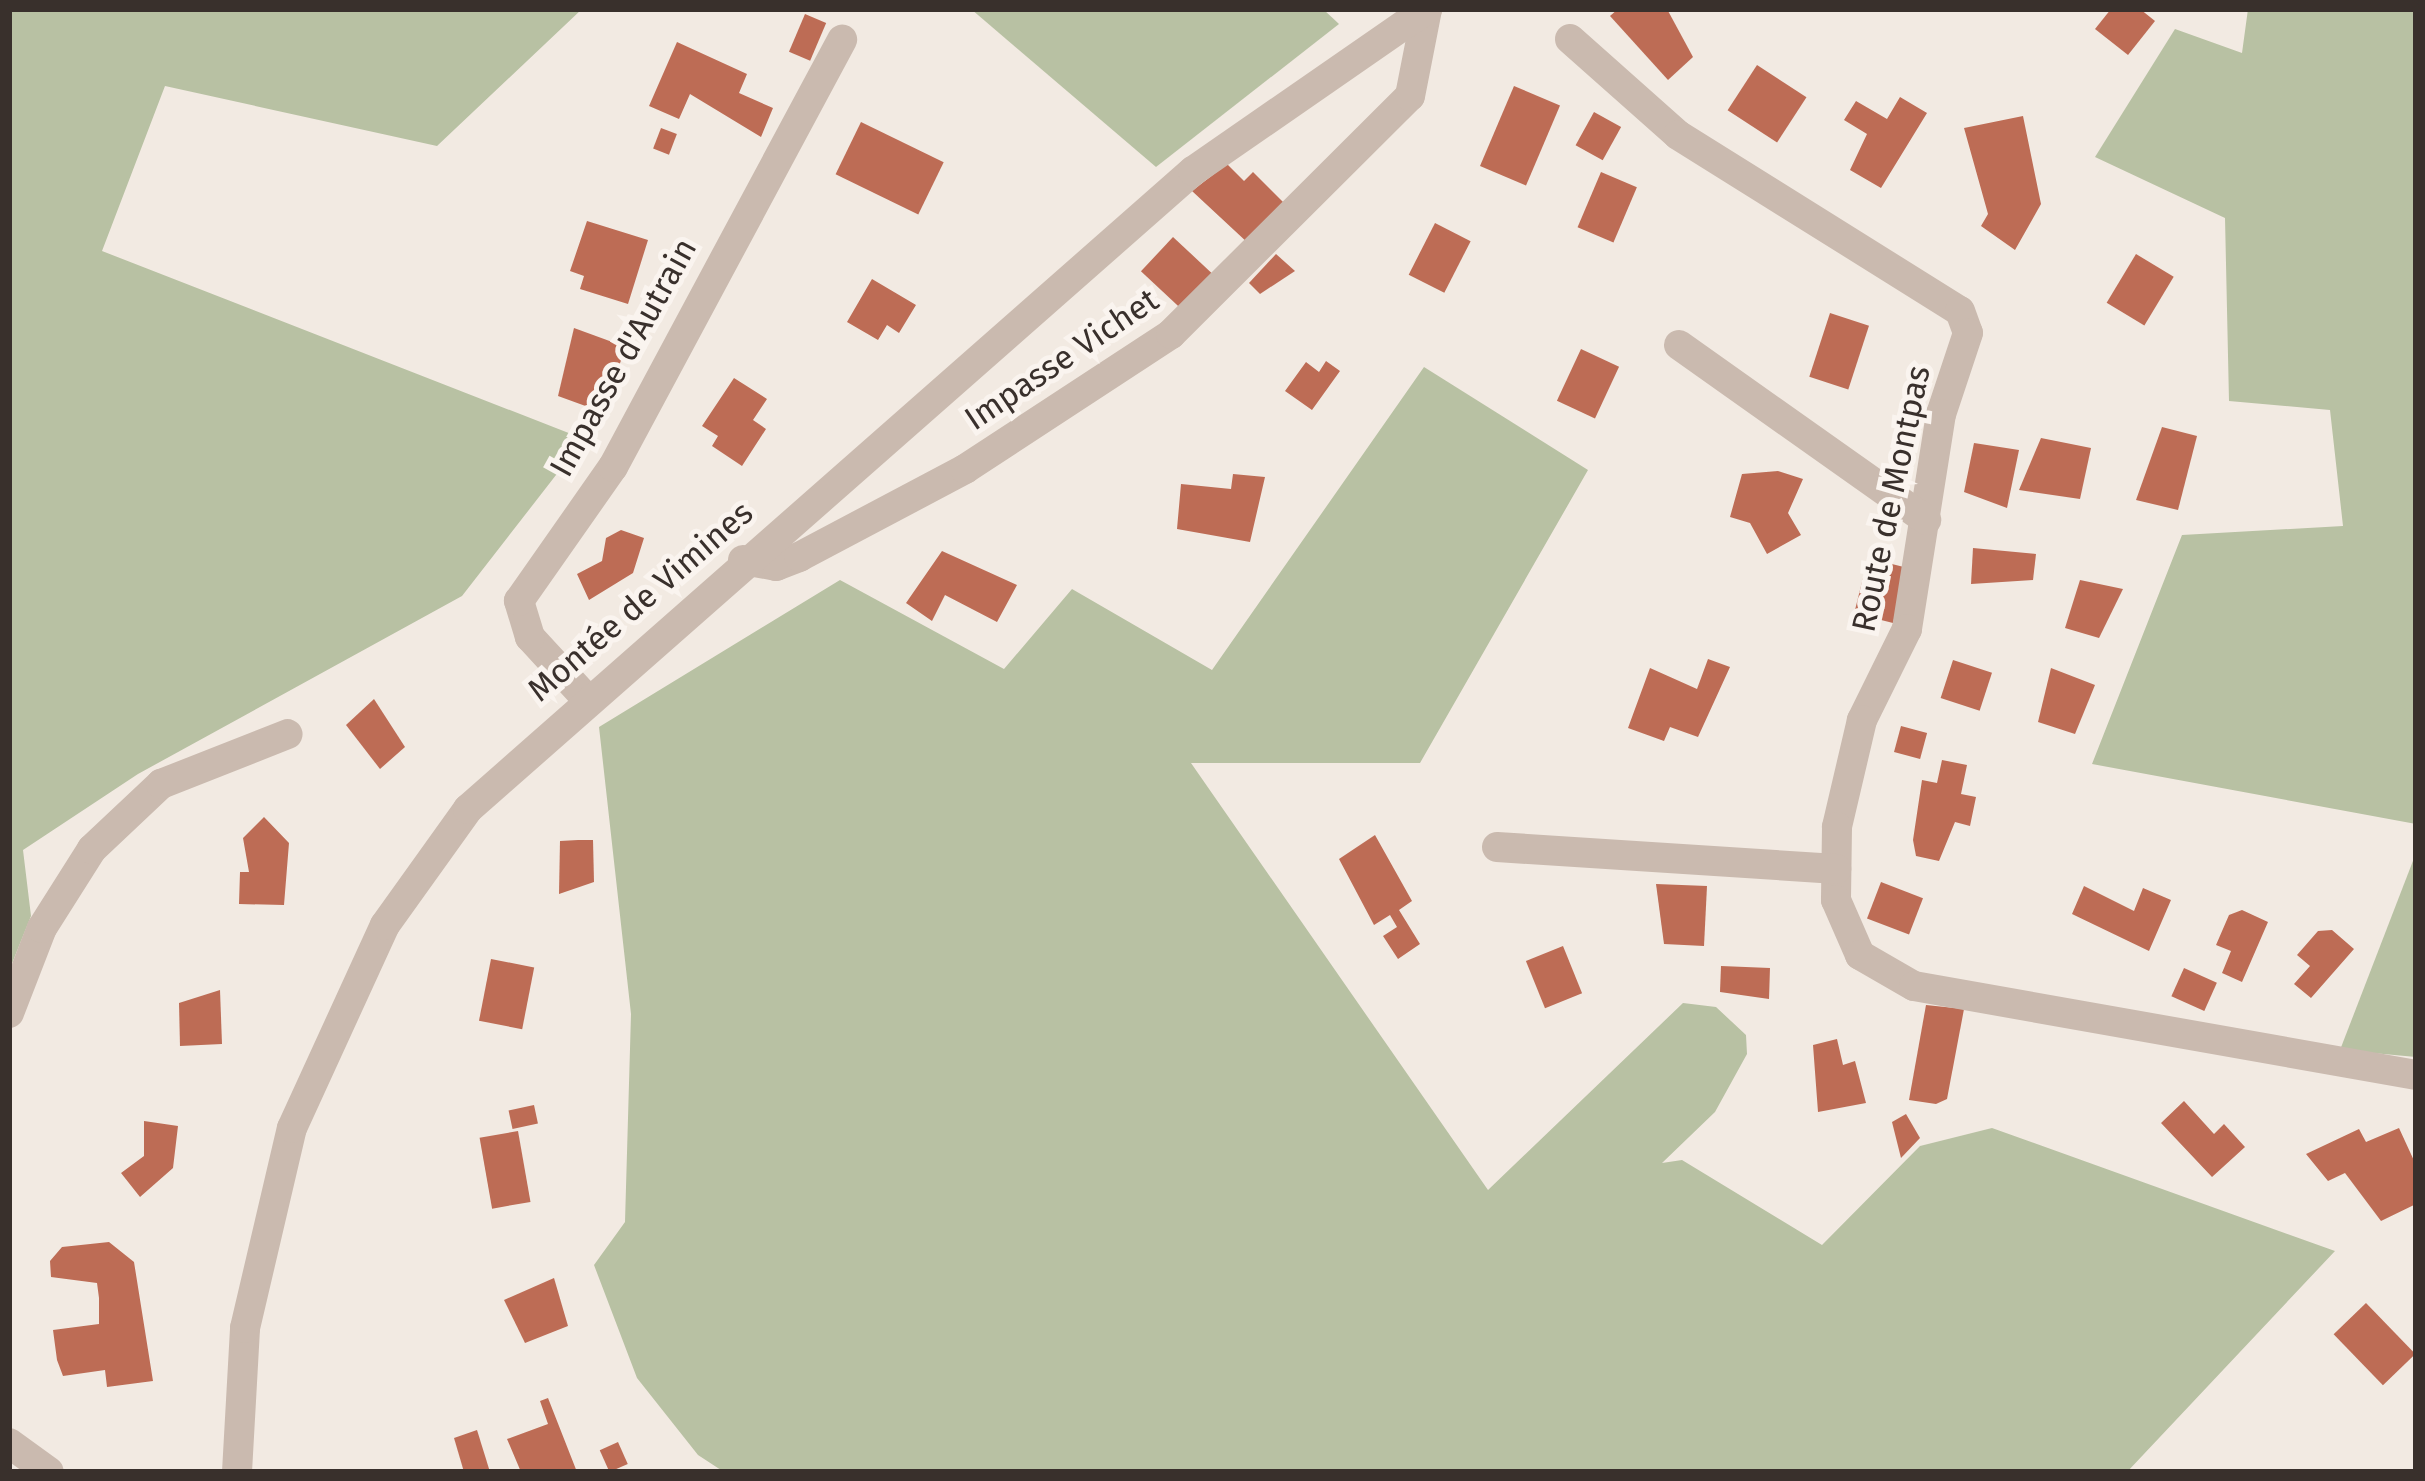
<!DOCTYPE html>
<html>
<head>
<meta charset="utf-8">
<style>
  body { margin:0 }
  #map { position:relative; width:2425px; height:1481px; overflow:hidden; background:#f2eae2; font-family:"Fira Sans",sans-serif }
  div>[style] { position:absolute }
  .green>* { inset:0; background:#b8c1a3 }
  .building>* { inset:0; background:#bd6c55; transform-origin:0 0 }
  .minor>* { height:30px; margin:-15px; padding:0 15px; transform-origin:15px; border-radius:15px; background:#cabaaf }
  span { translate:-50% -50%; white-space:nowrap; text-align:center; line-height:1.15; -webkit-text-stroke:10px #faf4ef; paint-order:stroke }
  .street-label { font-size:33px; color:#39302c }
  .frame { position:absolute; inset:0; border:12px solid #39302c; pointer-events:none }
</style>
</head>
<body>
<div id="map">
  <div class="green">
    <i style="clip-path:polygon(9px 9px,582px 9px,437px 146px,165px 86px,102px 251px,584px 439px,462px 596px,138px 774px,23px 850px,31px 916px,9px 971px)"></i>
    <i style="clip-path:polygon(971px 9px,1323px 9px,1339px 24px,1156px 167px)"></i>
    <i style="clip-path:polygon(2248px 9px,2416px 9px,2416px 824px,2092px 764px,2182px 535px,2343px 526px,2330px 410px,2229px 401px,2225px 218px,2095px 157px,2175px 29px,2242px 53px)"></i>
    <i style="clip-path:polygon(1424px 367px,1588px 470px,1420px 763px,1191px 763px,1488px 1190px,1683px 1003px,1716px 1007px,1746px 1035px,1747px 1054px,1715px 1112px,1662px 1163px,1682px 1160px,1822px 1245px,1920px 1146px,1992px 1128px,2335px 1251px,2127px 1472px,724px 1472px,698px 1455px,637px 1378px,594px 1265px,625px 1222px,631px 1014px,599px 727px,840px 580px,1004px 669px,1072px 589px,1212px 670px)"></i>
    <i style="clip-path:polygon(2416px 853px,2416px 1057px,2340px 1050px)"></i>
  </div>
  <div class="building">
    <i style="clip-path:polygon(1618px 9px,1667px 9px,1693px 57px,1668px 80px,1610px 16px)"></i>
    <i style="clip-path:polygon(2111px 9px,2140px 9px,2155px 21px,2128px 55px,2095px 29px)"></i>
    <i style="left:805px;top:14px;width:23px;height:41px;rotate:23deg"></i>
    <i style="clip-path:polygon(677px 42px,747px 74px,739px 93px,773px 108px,761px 137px,690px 94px,679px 119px,649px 106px)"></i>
    <i style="left:1757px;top:65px;width:59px;height:54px;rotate:33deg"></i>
    <i style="left:1514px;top:86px;width:50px;height:87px;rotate:23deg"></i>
    <i style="clip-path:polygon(1900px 97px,1927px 113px,1881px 188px,1850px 170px,1867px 134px,1844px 120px,1856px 101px,1887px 119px)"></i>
    <i style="left:1594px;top:112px;width:31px;height:38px;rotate:29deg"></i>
    <i style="clip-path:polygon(2023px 116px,2041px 204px,2015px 250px,1981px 226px,1988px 214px,1964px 128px)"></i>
    <i style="left:861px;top:122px;width:92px;height:58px;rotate:26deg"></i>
    <i style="left:661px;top:128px;width:17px;height:22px;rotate:21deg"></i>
    <i style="clip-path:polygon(1227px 164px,1244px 181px,1253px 172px,1287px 206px,1249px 244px,1192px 191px)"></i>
    <i style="left:1601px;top:172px;width:39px;height:60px;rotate:23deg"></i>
    <i style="clip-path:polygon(587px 221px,648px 240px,628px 304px,580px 289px,584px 276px,570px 271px)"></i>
    <i style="left:1435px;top:223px;width:40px;height:58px;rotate:27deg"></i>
    <i style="left:1173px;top:237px;width:56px;height:47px;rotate:43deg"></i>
    <i style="clip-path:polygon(1276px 254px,1295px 271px,1260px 294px,1249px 283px)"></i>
    <i style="left:2136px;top:254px;width:44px;height:57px;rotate:31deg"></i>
    <i style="clip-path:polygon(872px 279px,916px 305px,899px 333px,887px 325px,878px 340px,847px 322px)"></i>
    <i style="left:1830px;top:313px;width:41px;height:67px;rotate:18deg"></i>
    <i style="clip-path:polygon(574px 328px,626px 347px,602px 412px,558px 396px)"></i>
    <i style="left:1581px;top:349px;width:42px;height:57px;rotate:25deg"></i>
    <i style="clip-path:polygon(1326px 361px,1340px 371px,1312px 410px,1285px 391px,1306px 362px,1319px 372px)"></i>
    <i style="clip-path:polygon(734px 378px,767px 399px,753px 420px,766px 429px,742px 466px,712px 446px,718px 436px,702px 426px)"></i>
    <i style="clip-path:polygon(2162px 427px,2197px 436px,2178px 510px,2136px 500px)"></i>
    <i style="clip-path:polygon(2041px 438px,2091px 448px,2080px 499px,2019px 490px)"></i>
    <i style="clip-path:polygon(1974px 443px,2019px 450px,2007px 508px,1964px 492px)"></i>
    <i style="clip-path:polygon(1778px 471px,1803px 479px,1788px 513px,1801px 535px,1767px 554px,1750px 523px,1730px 517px,1742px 474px)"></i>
    <i style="clip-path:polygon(1233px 474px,1265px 477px,1250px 542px,1177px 529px,1181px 484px,1231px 489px)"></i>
    <i style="clip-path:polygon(621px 530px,644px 538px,633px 573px,589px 600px,577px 574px,602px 561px,606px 538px)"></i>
    <i style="clip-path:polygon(1973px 548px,2036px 554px,2033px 580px,1971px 584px)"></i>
    <i style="clip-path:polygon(942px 551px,1017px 585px,997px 622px,945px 595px,932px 621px,906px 603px)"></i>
    <i style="left:1868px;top:558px;width:40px;height:57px;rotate:14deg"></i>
    <i style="clip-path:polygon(2080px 580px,2123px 589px,2099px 638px,2065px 628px)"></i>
    <i style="clip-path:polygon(1708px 659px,1730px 667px,1698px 737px,1670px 727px,1664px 741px,1628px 728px,1650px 668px,1697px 689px)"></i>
    <i style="left:1953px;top:660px;width:41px;height:40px;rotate:18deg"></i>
    <i style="clip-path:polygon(2051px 668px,2095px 685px,2075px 734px,2038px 722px)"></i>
    <i style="clip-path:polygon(374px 699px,405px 747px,380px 769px,346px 725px)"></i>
    <i style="left:1901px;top:726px;width:27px;height:27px;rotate:15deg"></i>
    <i style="clip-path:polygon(1942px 760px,1967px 765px,1961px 794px,1976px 797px,1970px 826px,1955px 822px,1939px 861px,1916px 856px,1913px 840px,1922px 780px,1937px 783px)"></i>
    <i style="clip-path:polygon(264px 817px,289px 843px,284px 905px,239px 904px,240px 872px,249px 872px,243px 838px)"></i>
    <i style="clip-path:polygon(1375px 835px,1412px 901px,1399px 910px,1420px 944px,1398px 959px,1383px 936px,1397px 927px,1390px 915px,1374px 925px,1339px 859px)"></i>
    <i style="clip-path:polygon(578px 840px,593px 840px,594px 882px,559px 894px,560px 841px)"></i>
    <i style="left:1881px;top:882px;width:45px;height:39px;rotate:21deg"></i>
    <i style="clip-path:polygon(1656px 884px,1707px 886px,1704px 946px,1664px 944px)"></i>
    <i style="clip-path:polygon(2084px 886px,2134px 911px,2143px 888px,2171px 900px,2149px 951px,2072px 914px)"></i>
    <i style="clip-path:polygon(2242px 910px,2268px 922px,2242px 982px,2222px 973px,2231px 951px,2216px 945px,2229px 915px)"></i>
    <i style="clip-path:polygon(2332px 930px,2354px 949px,2311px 998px,2294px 984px,2310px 966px,2297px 955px,2318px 931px)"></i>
    <i style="left:1563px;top:946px;width:51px;height:40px;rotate:68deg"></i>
    <i style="left:491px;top:959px;width:44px;height:63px;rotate:11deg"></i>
    <i style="clip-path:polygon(1721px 966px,1770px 968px,1769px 999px,1720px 992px)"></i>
    <i style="left:2184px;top:968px;width:36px;height:31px;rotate:24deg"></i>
    <i style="clip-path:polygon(220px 990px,222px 1044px,180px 1046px,179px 1003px)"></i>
    <i style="clip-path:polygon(1926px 1005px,1964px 1009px,1947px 1099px,1936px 1104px,1909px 1100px)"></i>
    <i style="clip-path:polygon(1837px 1039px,1843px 1065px,1855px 1061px,1866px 1103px,1818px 1112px,1813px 1045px)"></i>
    <i style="clip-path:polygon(2184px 1101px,2214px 1134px,2224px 1124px,2245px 1147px,2212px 1177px,2161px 1123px)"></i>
    <i style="left:534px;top:1105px;width:19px;height:26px;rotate:78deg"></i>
    <i style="clip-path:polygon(1906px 1114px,1920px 1138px,1901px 1158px,1892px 1122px)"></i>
    <i style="clip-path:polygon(144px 1121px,178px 1126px,173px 1168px,140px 1197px,121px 1173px,144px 1156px)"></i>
    <i style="clip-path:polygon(2399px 1128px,2416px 1165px,2416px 1204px,2381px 1221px,2345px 1173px,2328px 1181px,2306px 1154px,2359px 1129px,2366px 1142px)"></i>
    <i style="left:518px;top:1131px;width:72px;height:39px;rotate:80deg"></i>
    <i style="clip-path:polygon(109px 1242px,134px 1262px,153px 1381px,107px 1387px,105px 1370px,63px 1376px,57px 1360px,53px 1330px,99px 1324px,99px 1298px,97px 1283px,51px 1277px,50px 1261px,62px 1247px)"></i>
    <i style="clip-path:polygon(554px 1278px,568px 1326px,525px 1343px,504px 1300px)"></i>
    <i style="left:2366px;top:1303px;width:71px;height:45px;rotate:46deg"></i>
    <i style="clip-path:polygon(548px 1398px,577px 1472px,521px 1472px,507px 1439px,548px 1424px,540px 1401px)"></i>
    <i style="clip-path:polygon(477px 1430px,490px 1472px,464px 1472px,454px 1438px)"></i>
    <i style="left:618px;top:1442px;width:24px;height:20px;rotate:66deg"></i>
  </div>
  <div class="minor">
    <i style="left:1570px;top:39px;width:144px;rotate:41.6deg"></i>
    <i style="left:1678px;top:135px;width:332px;rotate:32deg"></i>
    <i style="left:1960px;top:311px;width:23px;rotate:70deg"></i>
    <i style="left:1968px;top:333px;width:85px;rotate:108.4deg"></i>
    <i style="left:1941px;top:414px;width:218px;rotate:99deg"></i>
    <i style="left:1907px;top:629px;width:102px;rotate:116.3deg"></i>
    <i style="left:1862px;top:720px;width:110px;rotate:103.2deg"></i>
    <i style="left:1837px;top:827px;width:73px;rotate:90.8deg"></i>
    <i style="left:1836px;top:900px;width:60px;rotate:66.4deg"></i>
    <i style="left:1860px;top:955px;width:62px;rotate:29.9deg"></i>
    <i style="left:1914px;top:986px;width:510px;rotate:10.05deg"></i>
    <i style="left:1679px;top:345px;width:303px;rotate:35.3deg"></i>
    <i style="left:743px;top:560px;width:34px;rotate:10deg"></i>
    <i style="left:776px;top:566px;width:25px;rotate:-21deg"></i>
    <i style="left:799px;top:557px;width:188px;rotate:-27.9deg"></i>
    <i style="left:965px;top:469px;width:246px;rotate:-33.2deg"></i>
    <i style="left:1171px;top:334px;width:337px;rotate:-44.9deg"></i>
    <i style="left:1410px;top:96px;width:89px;rotate:-78.9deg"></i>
    <i style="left:586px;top:698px;width:83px;rotate:-132.6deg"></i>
    <i style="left:530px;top:637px;width:38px;rotate:-107deg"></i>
    <i style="left:519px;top:601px;width:164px;rotate:-55deg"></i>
    <i style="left:613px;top:467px;width:485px;rotate:-61.8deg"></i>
    <i style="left:1497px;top:847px;width:340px;rotate:3.7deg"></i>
    <i style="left:9px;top:1013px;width:91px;rotate:-68.8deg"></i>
    <i style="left:42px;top:928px;width:93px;rotate:-57.7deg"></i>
    <i style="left:92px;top:849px;width:95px;rotate:-43.3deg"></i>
    <i style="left:161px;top:784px;width:136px;rotate:-21.5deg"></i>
    <i style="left:9px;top:1443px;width:49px;rotate:35.9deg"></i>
    <i style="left:237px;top:1472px;width:144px;rotate:-86.8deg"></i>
    <i style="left:245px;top:1328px;width:205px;rotate:-76.8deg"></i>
    <i style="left:292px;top:1128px;width:223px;rotate:-65.4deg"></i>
    <i style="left:385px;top:925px;width:143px;rotate:-54.4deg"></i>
    <i style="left:468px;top:809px;width:966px;rotate:-41.35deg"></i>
    <i style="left:1193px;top:171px;width:285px;rotate:-34.7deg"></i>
  </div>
  <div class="street-label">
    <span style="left:624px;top:358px;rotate:-61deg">Impasse d'Autrain</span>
    <span style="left:1062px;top:360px;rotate:-34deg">Impasse Vichet</span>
    <span style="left:1892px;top:499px;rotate:-78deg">Route de Montpas</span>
    <span style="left:641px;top:602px;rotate:-41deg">Montée de Vimines</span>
  </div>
  <div class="frame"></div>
</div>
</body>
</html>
